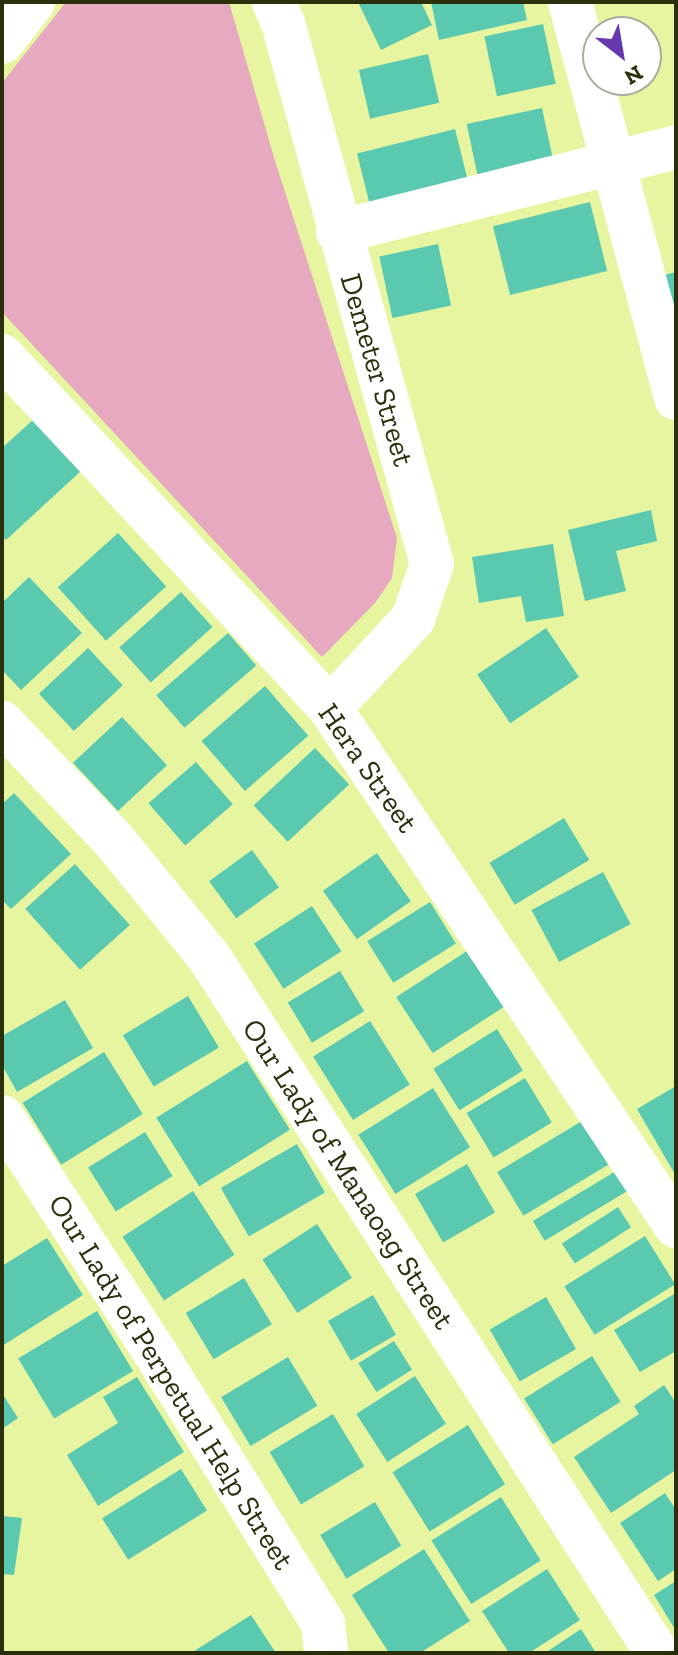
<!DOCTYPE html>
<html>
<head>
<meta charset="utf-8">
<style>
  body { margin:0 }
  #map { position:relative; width:678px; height:1655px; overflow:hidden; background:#e7f5a0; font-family:"Zilla Slab",serif }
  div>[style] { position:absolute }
  .green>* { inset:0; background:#e6a9bf }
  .building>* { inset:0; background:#5ac9b0; transform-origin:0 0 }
  .minor>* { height:44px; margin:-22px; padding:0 22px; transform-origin:22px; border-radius:22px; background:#fff }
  span { translate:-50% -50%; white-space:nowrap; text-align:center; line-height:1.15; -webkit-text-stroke:8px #fff; paint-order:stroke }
  .street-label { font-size:30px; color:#2b2f0c }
  .frame { position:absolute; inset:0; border:4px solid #2b2f0c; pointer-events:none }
  .north { position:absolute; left:582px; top:16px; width:80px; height:80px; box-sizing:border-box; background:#fff; border:2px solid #aaac9e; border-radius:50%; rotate:149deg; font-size:22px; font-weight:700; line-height:32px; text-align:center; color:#2b2f0c }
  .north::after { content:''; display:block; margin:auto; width:28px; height:36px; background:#6638af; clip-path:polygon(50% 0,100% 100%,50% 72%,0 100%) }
</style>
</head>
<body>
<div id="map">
  <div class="green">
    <i style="clip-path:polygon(66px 2px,229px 2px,275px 161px,397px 538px,392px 578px,375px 603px,322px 657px,2px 312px,2px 83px)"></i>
  </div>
  <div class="building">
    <i style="clip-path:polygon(363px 2px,421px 2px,432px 25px,381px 50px,359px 4px)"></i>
    <i style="clip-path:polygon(431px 2px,523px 2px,527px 20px,439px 40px)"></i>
    <i style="left:543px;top:24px;width:61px;height:60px;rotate:78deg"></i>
    <i style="left:428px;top:54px;width:50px;height:71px;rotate:77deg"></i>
    <i style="left:542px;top:108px;width:69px;height:77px;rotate:78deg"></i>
    <i style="left:455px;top:129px;width:67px;height:101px;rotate:76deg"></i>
    <i style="left:590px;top:202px;width:71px;height:100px;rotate:76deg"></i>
    <i style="left:438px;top:244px;width:63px;height:60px;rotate:78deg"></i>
    <i style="clip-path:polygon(676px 272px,676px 315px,664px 275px)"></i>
    <i style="clip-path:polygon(34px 419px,81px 471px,6px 540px,2px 536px,2px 448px)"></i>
    <i style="clip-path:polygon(651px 510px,657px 541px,616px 551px,626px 591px,585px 601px,568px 530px)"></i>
    <i style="left:118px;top:533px;width:72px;height:81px;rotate:48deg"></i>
    <i style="clip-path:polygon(553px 544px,564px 616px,526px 622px,521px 596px,479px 603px,472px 557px)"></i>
    <i style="clip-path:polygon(29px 577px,82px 633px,21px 690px,2px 670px,2px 603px)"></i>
    <i style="left:181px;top:592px;width:47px;height:83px;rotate:48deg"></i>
    <i style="left:546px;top:628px;width:59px;height:83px;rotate:56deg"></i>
    <i style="left:228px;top:633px;width:43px;height:95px;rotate:49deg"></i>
    <i style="left:88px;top:648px;width:51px;height:67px;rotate:47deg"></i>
    <i style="left:265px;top:686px;width:66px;height:84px;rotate:49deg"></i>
    <i style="left:122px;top:717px;width:66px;height:67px;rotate:47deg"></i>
    <i style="left:315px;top:748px;width:50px;height:84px;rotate:47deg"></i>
    <i style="left:196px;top:762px;width:56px;height:63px;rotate:49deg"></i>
    <i style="clip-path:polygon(14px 793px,71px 854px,11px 909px,2px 900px,2px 804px)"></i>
    <i style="left:564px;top:818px;width:49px;height:87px;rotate:59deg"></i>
    <i style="left:252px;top:850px;width:46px;height:53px;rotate:54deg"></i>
    <i style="left:377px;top:853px;width:59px;height:66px;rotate:55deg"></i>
    <i style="left:75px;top:864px;width:82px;height:67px;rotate:48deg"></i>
    <i style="left:603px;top:872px;width:59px;height:81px;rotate:62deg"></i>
    <i style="left:430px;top:902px;width:49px;height:74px;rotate:58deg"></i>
    <i style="left:312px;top:906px;width:54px;height:69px;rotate:57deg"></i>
    <i style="left:470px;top:949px;width:67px;height:88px;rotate:57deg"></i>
    <i style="left:340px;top:971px;width:47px;height:61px;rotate:59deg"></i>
    <i style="left:188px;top:996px;width:60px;height:76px;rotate:59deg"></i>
    <i style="clip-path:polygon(65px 1000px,93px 1048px,17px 1092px,2px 1065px,2px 1036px)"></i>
    <i style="left:370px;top:1021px;width:75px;height:67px;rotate:58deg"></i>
    <i style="left:497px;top:1029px;width:49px;height:75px;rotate:58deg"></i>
    <i style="left:104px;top:1052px;width:73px;height:96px;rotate:58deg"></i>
    <i style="left:247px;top:1061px;width:81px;height:107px;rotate:58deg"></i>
    <i style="left:525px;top:1078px;width:52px;height:68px;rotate:59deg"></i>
    <i style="clip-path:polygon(676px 1086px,676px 1176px,637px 1109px)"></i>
    <i style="left:433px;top:1088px;width:70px;height:88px;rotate:58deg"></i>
    <i style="left:582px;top:1121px;width:51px;height:99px;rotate:59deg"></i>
    <i style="left:145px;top:1132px;width:52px;height:67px;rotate:58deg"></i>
    <i style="left:297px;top:1144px;width:56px;height:88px;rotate:60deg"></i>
    <i style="left:467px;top:1164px;width:56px;height:60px;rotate:60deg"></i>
    <i style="left:616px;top:1171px;width:23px;height:97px;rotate:59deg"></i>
    <i style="left:193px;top:1191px;width:76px;height:84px;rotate:57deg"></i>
    <i style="left:618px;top:1207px;width:24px;height:67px;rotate:57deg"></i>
    <i style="left:317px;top:1224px;width:64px;height:65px;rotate:57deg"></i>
    <i style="left:645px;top:1236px;width:57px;height:95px;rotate:58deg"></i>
    <i style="clip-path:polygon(47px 1238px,83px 1295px,2px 1346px,2px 1266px)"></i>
    <i style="left:244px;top:1278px;width:54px;height:68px;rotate:59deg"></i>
    <i style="clip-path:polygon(676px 1293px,676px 1351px,640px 1372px,614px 1330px)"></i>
    <i style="left:373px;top:1295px;width:46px;height:52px;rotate:60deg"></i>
    <i style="left:546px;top:1297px;width:60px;height:65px;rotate:60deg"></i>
    <i style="left:97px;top:1311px;width:70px;height:92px;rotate:59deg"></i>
    <i style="left:394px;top:1341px;width:34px;height:42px;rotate:58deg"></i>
    <i style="left:592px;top:1356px;width:54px;height:80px;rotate:58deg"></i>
    <i style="left:288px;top:1357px;width:57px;height:78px;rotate:59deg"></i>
    <i style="left:415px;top:1376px;width:57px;height:70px;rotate:57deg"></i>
    <i style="clip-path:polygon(137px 1377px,184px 1452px,98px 1506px,67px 1455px,118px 1423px,103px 1397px)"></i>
    <i style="clip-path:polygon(664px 1385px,676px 1403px,676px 1470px,611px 1513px,574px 1457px,639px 1414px,634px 1406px)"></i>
    <i style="clip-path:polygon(2px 1393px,18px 1418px,2px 1429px)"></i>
    <i style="left:333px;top:1414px;width:61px;height:74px;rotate:59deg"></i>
    <i style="left:468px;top:1425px;width:70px;height:89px;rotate:58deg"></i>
    <i style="left:181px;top:1469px;width:49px;height:93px;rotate:58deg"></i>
    <i style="clip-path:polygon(665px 1493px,676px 1510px,676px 1569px,658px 1581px,620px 1523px)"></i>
    <i style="left:501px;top:1497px;width:75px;height:82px;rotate:58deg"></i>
    <i style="left:375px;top:1502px;width:51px;height:64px;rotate:59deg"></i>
    <i style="clip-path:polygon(2px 1516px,22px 1518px,14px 1575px,2px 1574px)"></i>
    <i style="clip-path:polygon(424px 1549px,470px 1621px,420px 1653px,389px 1653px,352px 1595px)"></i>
    <i style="clip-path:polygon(547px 1569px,580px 1620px,529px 1653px,509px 1653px,482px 1611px)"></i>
    <i style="clip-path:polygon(676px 1581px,676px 1631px,654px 1595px)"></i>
    <i style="clip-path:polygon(251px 1615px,276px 1653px,191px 1653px)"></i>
    <i style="clip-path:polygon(581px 1629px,596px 1653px,545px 1653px)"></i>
  </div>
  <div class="minor">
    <i style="left:274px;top:2px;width:23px;rotate:67deg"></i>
    <i style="left:283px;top:23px;width:561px;rotate:74.6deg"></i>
    <i style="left:432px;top:564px;width:58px;rotate:109.1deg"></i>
    <i style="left:413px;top:619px;width:122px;rotate:133deg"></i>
    <i style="left:570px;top:2px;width:410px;rotate:75deg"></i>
    <i style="left:2px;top:42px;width:51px;rotate:-52.2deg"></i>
    <i style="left:338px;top:232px;width:349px;rotate:-14.1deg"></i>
    <i style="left:2px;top:356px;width:481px;rotate:47deg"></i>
    <i style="left:330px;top:708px;width:623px;rotate:56.26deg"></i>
    <i style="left:2px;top:723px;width:159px;rotate:46.3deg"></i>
    <i style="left:112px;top:838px;width:154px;rotate:50.8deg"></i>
    <i style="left:209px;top:957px;width:828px;rotate:57.23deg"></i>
    <i style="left:2px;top:1117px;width:283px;rotate:57deg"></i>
    <i style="left:156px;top:1354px;width:317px;rotate:58.2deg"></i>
    <i style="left:323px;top:1623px;width:30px;rotate:84deg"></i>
  </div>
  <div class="street-label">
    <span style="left:377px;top:370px;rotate:74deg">Demeter Street</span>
    <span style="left:368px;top:768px;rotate:55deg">Hera Street</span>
    <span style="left:348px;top:1174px;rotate:57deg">Our Lady of Manaoag Street</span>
    <span style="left:171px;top:1382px;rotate:58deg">Our Lady of Perpetual Help Street</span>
  </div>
  <div class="frame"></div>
  <div class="north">N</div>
</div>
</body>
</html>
